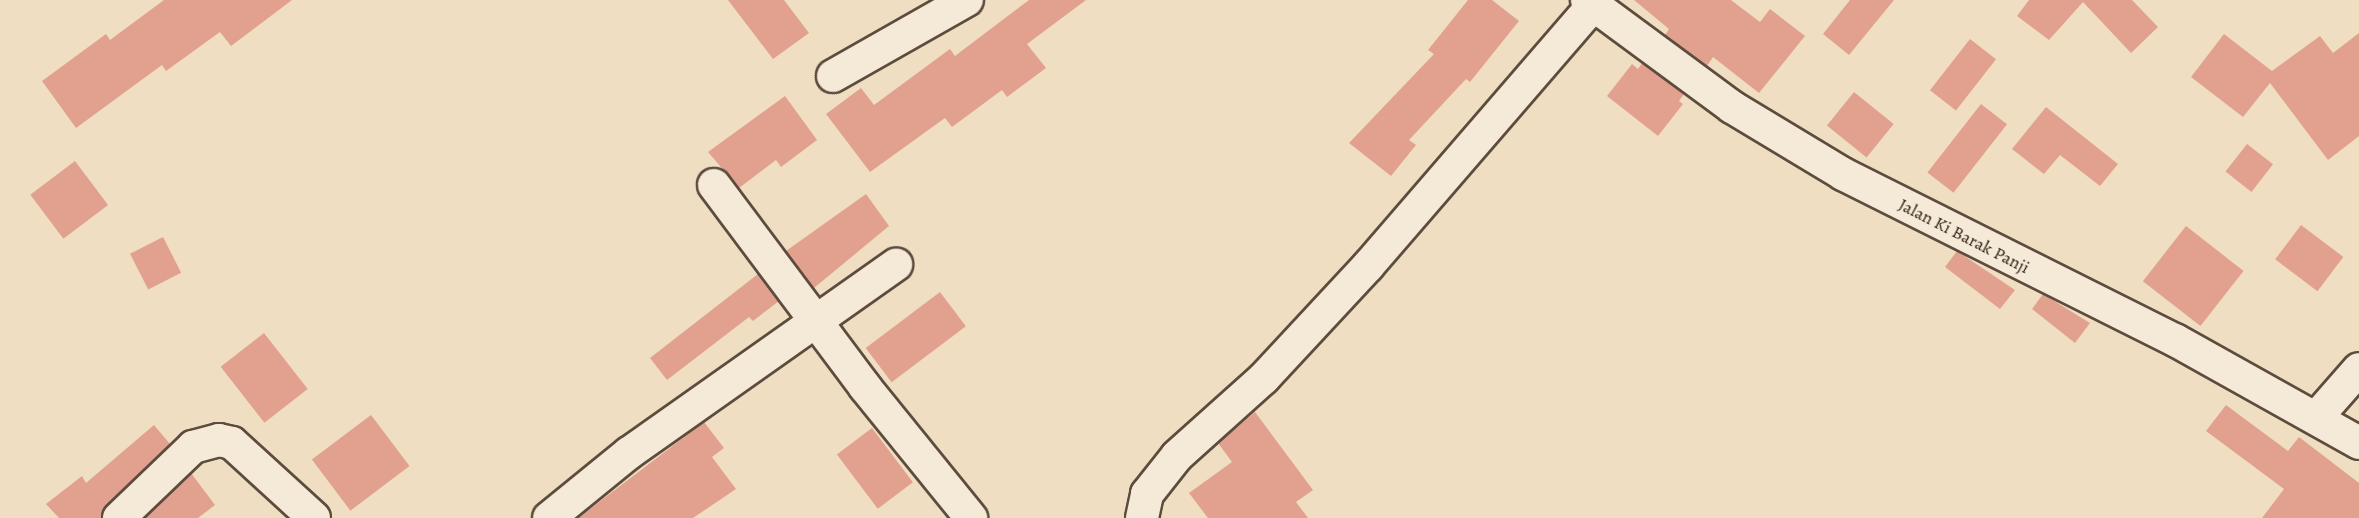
<!DOCTYPE html>
<html>
<head>
<meta charset="utf-8">
<style>
  body { margin:0 }
  #map { position:relative; width:2359px; height:518px; overflow:hidden; background:#efdec2; font-family:Alegreya,serif }
  div>[style] { position:absolute }
  .building>* { inset:0; background:#e2a18f; transform-origin:0 0 }
  .roads { filter:drop-shadow(2px 0 #5d4c3e) drop-shadow(-2px 0 #5d4c3e) drop-shadow(0 2px #5d4c3e) drop-shadow(0 -2px #5d4c3e) }
  .minor>* { height:32px; margin:-16px; padding:0 16px; transform-origin:16px; border-radius:16px; background:#f5ead7 }
  span { translate:-50% -50%; white-space:nowrap; text-align:center; line-height:1.15; -webkit-text-stroke:4.5px #f5ead7; paint-order:stroke }
  .street-label { font-size:18px; color:#2c1c12 }
</style>
</head>
<body>
<div id="map">
  <div class="building">
    <i style="clip-path:polygon(164px 0,292px 0,231px 46px,220px 32px,166px 71px,162px 65px,76px 128px,42px 81px,106px 34px,110px 40px)"></i>
    <i style="clip-path:polygon(728px 0,784px 0,809px 33px,773px 59px)"></i>
    <i style="clip-path:polygon(1029px 0,1086px 0,1027px 44px,1046px 68px,1007px 97px,1002px 90px,952px 127px,945px 118px,870px 172px,826px 114px,861px 88px,874px 105px,950px 49px,955px 56px)"></i>
    <i style="clip-path:polygon(1468px 0,1492px 0,1519px 21px,1470px 82px,1466px 79px,1409px 140px,1416px 145px,1391px 176px,1349px 143px,1434px 54px,1428px 50px)"></i>
    <i style="clip-path:polygon(1634px 0,1731px 0,1760px 22px,1770px 9px,1805px 36px,1759px 93px,1713px 57px,1707px 66px,1665px 35px,1669px 29px)"></i>
    <i style="clip-path:polygon(1850px 0,1894px 0,1849px 55px,1823px 34px)"></i>
    <i style="clip-path:polygon(2029px 0,2132px 0,2158px 27px,2131px 53px,2083px 2px,2049px 40px,2017px 16px)"></i>
    <i style="clip-path:polygon(2359px 33px,2359px 136px,2328px 160px,2270px 83px,2243px 117px,2191px 77px,2224px 34px,2272px 71px,2320px 36px,2333px 53px)"></i>
    <i style="left:1970px;top:39px;width:33px;height:65px;rotate:38deg"></i>
    <i style="clip-path:polygon(1642px 63px,1684px 94px,1679px 101px,1683px 104px,1658px 136px,1607px 96px,1632px 64px,1638px 69px)"></i>
    <i style="left:1854px;top:92px;width:51px;height:43px;rotate:39deg"></i>
    <i style="clip-path:polygon(785px 96px,817px 140px,781px 167px,776px 160px,739px 188px,708px 152px)"></i>
    <i style="left:1981px;top:104px;width:33px;height:87px;rotate:38deg"></i>
    <i style="clip-path:polygon(2046px 107px,2118px 164px,2100px 186px,2060px 155px,2044px 174px,2012px 149px)"></i>
    <i style="left:2247px;top:144px;width:33px;height:35px;rotate:38deg"></i>
    <i style="left:75px;top:161px;width:55px;height:56px;rotate:53deg"></i>
    <i style="clip-path:polygon(866px 194px,889px 226px,814px 288px,786px 251px)"></i>
    <i style="left:2301px;top:225px;width:53px;height:43px;rotate:37deg"></i>
    <i style="left:2186px;top:226px;width:73px;height:70px;rotate:38deg"></i>
    <i style="left:163px;top:237px;width:40px;height:37px;rotate:63deg"></i>
    <i style="clip-path:polygon(1957px 251px,2015px 290px,2000px 309px,1945px 267px)"></i>
    <i style="clip-path:polygon(758px 274px,779px 301px,753px 321px,749px 317px,667px 380px,650px 358px)"></i>
    <i style="left:940px;top:292px;width:43px;height:93px;rotate:53deg"></i>
    <i style="clip-path:polygon(2043px 294px,2090px 323px,2075px 343px,2032px 309px)"></i>
    <i style="left:264px;top:333px;width:71px;height:55px;rotate:52deg"></i>
    <i style="clip-path:polygon(2226px 405px,2288px 451px,2299px 437px,2359px 483px,2359px 518px,2262px 518px,2284px 489px,2206px 431px)"></i>
    <i style="clip-path:polygon(1255px 412px,1313px 490px,1296px 502px,1308px 518px,1208px 518px,1189px 493px,1232px 462px,1218px 443px)"></i>
    <i style="left:371px;top:415px;width:64px;height:74px;rotate:53deg"></i>
    <i style="clip-path:polygon(704px 422px,724px 448px,712px 457px,736px 489px,693px 518px,578px 518px)"></i>
    <i style="clip-path:polygon(154px 425px,170px 444px,107px 505px,102px 518px,59px 518px,46px 504px,82px 476px,86px 483px)"></i>
    <i style="left:872px;top:428px;width:68px;height:44px;rotate:53deg"></i>
    <i style="clip-path:polygon(191px 473px,215px 505px,198px 518px,145px 518px)"></i>
  </div>
  <div class="roads">
    <div class="minor">
      <i style="left:1587px;top:0;width:180px;rotate:36.4deg"></i>
      <i style="left:1732px;top:107px;width:130px;rotate:31.1deg"></i>
      <i style="left:1843px;top:174px;width:371px;rotate:26.6deg"></i>
      <i style="left:2175px;top:340px;width:211px;rotate:29.2deg"></i>
      <i style="left:833px;top:76px;width:154px;rotate:-29.6deg"></i>
      <i style="left:714px;top:185px;width:252px;rotate:53.2deg"></i>
      <i style="left:865px;top:387px;width:169px;rotate:51deg"></i>
      <i style="left:2316px;top:418px;width:65px;rotate:-48.7deg"></i>
      <i style="left:119px;top:518px;width:103px;rotate:-43.8deg"></i>
      <i style="left:193px;top:447px;width:27px;rotate:-15deg"></i>
      <i style="left:219px;top:440px;width:13px;rotate:13deg"></i>
      <i style="left:232px;top:443px;width:111px;rotate:42.4deg"></i>
      <i style="left:549px;top:518px;width:103px;rotate:-39.1deg"></i>
      <i style="left:629px;top:453px;width:327px;rotate:-35.2deg"></i>
      <i style="left:1142px;top:518px;width:25px;rotate:-78deg"></i>
      <i style="left:1147px;top:494px;width:48px;rotate:-51.7deg"></i>
      <i style="left:1177px;top:456px;width:117px;rotate:-41.9deg"></i>
      <i style="left:1264px;top:378px;width:153px;rotate:-47.1deg"></i>
      <i style="left:1368px;top:266px;width:345px;rotate:-49.2deg"></i>
    </div>
  </div>
  <div class="street-label">
    <span style="left:1964px;top:236px;rotate:27deg">Jalan Ki Barak Panji</span>
  </div>
</div>
</body>
</html>
